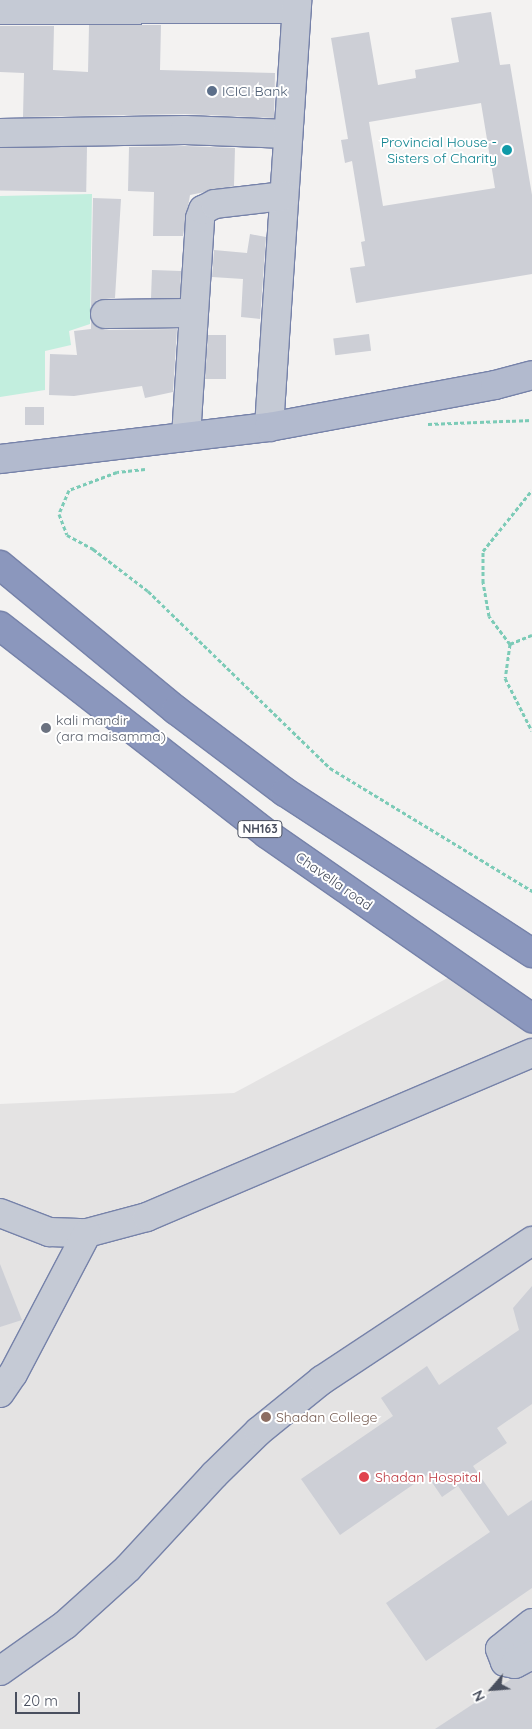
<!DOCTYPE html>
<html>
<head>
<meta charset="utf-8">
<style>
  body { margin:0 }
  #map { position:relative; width:532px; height:1729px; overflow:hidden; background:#f3f2f1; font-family:Quicksand,sans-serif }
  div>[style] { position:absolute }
  .education>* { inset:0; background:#e4e3e3 }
  .green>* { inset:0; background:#c2eede }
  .building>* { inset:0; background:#cdcfd6; transform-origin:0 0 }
  .path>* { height:3px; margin-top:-1.5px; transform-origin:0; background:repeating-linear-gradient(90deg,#7ccbb7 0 4px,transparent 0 6.5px) }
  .roads { filter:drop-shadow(1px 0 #7682a9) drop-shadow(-1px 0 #7682a9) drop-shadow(0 1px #7682a9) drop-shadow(0 -1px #7682a9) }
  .minor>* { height:28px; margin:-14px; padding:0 14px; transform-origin:14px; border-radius:14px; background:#c5cad5 }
  .major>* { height:28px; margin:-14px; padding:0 14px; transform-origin:14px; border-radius:14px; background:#b2bace }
  .highway>* { height:28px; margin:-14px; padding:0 14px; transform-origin:14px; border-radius:14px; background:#8b97bd }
  .dots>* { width:14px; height:14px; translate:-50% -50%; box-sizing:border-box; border:2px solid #fff; border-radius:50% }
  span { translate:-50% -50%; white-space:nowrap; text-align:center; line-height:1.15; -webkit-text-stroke:4px #fff; paint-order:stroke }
  .shield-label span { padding:1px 4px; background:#fff; border:1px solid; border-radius:4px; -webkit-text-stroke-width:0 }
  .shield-label { font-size:12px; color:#494f5e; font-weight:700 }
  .service-label { font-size:14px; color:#4e5e75 }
  .left { translate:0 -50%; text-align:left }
  .culture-label { font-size:14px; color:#0d838f }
  .right { translate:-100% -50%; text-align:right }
  .worship-label { font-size:14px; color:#5b616d }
  .street-label { font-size:14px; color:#494f5e }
  .education-label { font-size:14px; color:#785e54 }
  .health-label { font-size:14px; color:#be3a42 }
  .north { position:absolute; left:467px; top:1664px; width:50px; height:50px; -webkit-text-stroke:4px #fff; paint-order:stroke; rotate:243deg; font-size:14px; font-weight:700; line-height:20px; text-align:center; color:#494f5e }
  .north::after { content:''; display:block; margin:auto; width:18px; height:22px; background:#494f5e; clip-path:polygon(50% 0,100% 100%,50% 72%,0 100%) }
  .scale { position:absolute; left:15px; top:1692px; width:65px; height:22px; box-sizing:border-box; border:2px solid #494f5e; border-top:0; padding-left:6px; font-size:15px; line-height:18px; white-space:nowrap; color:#494f5e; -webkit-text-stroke:4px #fff; paint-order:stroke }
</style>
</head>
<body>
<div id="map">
  <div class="education">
    <i style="clip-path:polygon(455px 974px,532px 1031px,532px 1729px,0 1729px,0 1104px,234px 1093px)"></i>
  </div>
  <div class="green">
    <i style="clip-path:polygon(92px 194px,90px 324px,69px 331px,71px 345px,45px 351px,45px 390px,0 397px,0 196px)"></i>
  </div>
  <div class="building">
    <i style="clip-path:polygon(evenodd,491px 12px,500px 65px,510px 64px,532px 195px,532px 274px,356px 303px,350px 268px,365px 266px,361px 242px,365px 241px,352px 161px,345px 163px,341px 140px,348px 139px,331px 38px,369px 32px,378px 85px,416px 78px,415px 70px,459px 62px,451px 18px,491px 12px,481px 103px,495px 188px,383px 206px,369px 122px,481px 103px)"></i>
    <i style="clip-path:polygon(89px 25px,161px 25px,160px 70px,275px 73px,274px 118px,185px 114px,23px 117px,24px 73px,0 72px,0 26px,54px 26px,53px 70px,88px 72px)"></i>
    <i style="clip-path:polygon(185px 146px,235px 148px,234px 186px,190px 195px,183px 236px,153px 236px,154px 192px,128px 191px,129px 147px)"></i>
    <i style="left:87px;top:147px;width:45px;height:87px;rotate:91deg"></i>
    <i style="clip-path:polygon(93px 198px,121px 199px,115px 298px,97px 300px,91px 307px)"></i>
    <i style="clip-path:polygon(250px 234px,266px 237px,260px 319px,241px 317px,243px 279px,212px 277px,214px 250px,247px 253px)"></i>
    <i style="left:152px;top:270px;width:29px;height:28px;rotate:2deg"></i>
    <i style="clip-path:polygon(91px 320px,97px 327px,105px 330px,177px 329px,173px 392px,145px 398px,142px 386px,74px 396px,49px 395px,50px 354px,77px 355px,74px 331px,91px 329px)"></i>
    <i style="left:369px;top:334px;width:17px;height:36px;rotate:83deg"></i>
    <i style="clip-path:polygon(208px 335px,226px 335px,226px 379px,205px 379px)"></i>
    <i style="left:25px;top:407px;width:19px;height:18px"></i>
    <i style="clip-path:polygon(0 1264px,22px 1320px,0 1327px)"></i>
    <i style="clip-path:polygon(532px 1286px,532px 1404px,497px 1428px,507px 1443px,473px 1466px,508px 1516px,532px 1500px,532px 1588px,426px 1661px,386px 1603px,490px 1532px,458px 1486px,442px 1497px,427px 1475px,340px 1535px,301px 1479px,393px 1416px,381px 1398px,427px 1366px,439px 1385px,519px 1330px,513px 1308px)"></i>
    <i style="clip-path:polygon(532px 1673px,532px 1729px,435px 1729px,511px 1679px)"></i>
  </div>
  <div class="path">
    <i style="left:428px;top:424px;width:104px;rotate:-2.2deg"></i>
    <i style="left:145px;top:469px;width:28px;rotate:174deg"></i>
    <i style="left:117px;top:472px;width:51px;rotate:159.4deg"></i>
    <i style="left:69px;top:490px;width:26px;rotate:113deg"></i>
    <i style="left:59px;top:514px;width:22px;rotate:69deg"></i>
    <i style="left:67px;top:535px;width:30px;rotate:28deg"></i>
    <i style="left:93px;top:549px;width:69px;rotate:37.4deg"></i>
    <i style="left:148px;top:591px;width:254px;rotate:44.2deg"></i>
    <i style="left:330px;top:768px;width:237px;rotate:31.3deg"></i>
    <i style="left:532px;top:635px;width:24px;rotate:158deg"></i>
    <i style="left:510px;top:644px;width:34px;rotate:98deg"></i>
    <i style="left:505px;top:678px;width:59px;rotate:63deg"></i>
    <i style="left:510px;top:644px;width:35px;rotate:-127deg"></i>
    <i style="left:489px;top:616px;width:35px;rotate:-100deg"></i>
    <i style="left:483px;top:582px;width:31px;rotate:-90deg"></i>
    <i style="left:483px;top:551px;width:78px;rotate:-51.2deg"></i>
  </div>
  <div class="roads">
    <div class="minor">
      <i style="left:0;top:10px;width:296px;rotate:-0.2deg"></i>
      <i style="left:0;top:133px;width:185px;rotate:-0.9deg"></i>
      <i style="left:185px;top:130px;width:103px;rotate:2.2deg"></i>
      <i style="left:105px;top:314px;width:88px;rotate:-0.7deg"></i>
      <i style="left:269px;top:427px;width:428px;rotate:-86.2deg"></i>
      <i style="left:186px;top:437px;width:219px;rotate:-86.3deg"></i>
      <i style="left:200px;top:218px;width:9px;rotate:-69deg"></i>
      <i style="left:203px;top:210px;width:13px;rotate:-27deg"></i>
      <i style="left:215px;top:204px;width:69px;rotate:-6.6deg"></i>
      <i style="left:0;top:1213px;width:53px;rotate:21.2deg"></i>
      <i style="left:49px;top:1232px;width:38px;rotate:2deg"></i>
      <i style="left:87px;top:1233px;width:62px;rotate:-14.9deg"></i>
      <i style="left:147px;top:1217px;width:418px;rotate:-23.1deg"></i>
      <i style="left:0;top:1393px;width:23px;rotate:-56deg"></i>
      <i style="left:13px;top:1374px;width:159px;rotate:-62.3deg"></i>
      <i style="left:532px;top:1623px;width:41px;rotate:140.9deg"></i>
      <i style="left:500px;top:1649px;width:14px;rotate:69deg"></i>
      <i style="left:505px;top:1662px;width:10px;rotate:11deg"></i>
      <i style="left:515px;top:1664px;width:19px;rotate:-28deg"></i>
      <i style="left:0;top:1671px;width:80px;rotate:-35.3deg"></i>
      <i style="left:65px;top:1625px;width:85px;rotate:-42.1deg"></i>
      <i style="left:128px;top:1568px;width:127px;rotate:-47.2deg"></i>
      <i style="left:214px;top:1475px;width:63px;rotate:-44.4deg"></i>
      <i style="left:259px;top:1431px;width:81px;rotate:-39deg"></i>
      <i style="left:322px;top:1380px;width:252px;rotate:-33.5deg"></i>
    </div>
    <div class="major">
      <i style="left:0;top:459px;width:271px;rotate:-6.8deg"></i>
      <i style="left:269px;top:427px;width:230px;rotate:-10.5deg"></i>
      <i style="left:495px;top:385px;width:38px;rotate:-15deg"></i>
    </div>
    <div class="highway">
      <i style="left:0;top:565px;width:228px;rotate:39.5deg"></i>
      <i style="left:176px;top:710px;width:136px;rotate:37deg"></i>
      <i style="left:285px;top:792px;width:295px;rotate:33.1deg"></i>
      <i style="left:0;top:626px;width:338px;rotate:37.9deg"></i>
      <i style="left:267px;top:834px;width:323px;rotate:34.8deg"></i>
    </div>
  </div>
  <div class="dots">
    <i style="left:212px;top:91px;background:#5c6f8a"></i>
    <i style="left:507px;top:150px;background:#0f9aa8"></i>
    <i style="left:46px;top:728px;background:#6b7280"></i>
    <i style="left:266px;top:1417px;background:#8d6e63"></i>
    <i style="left:364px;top:1477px;background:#e0444e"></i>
  </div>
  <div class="shield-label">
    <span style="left:260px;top:829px">NH163</span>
  </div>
  <div class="service-label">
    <span class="left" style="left:222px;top:91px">ICICI Bank</span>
  </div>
  <div class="culture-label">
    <span class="right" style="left:497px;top:150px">Provincial House -<br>Sisters of Charity</span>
  </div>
  <div class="worship-label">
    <span class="left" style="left:56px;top:728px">kali mandir<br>(ara maisamma)</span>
  </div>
  <div class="street-label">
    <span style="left:334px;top:881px;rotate:35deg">Chavella road</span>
  </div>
  <div class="education-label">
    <span class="left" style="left:276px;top:1417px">Shadan College</span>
  </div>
  <div class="health-label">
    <span class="left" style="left:375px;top:1477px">Shadan Hospital</span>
  </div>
  <div class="north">N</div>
  <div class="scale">20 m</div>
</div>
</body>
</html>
